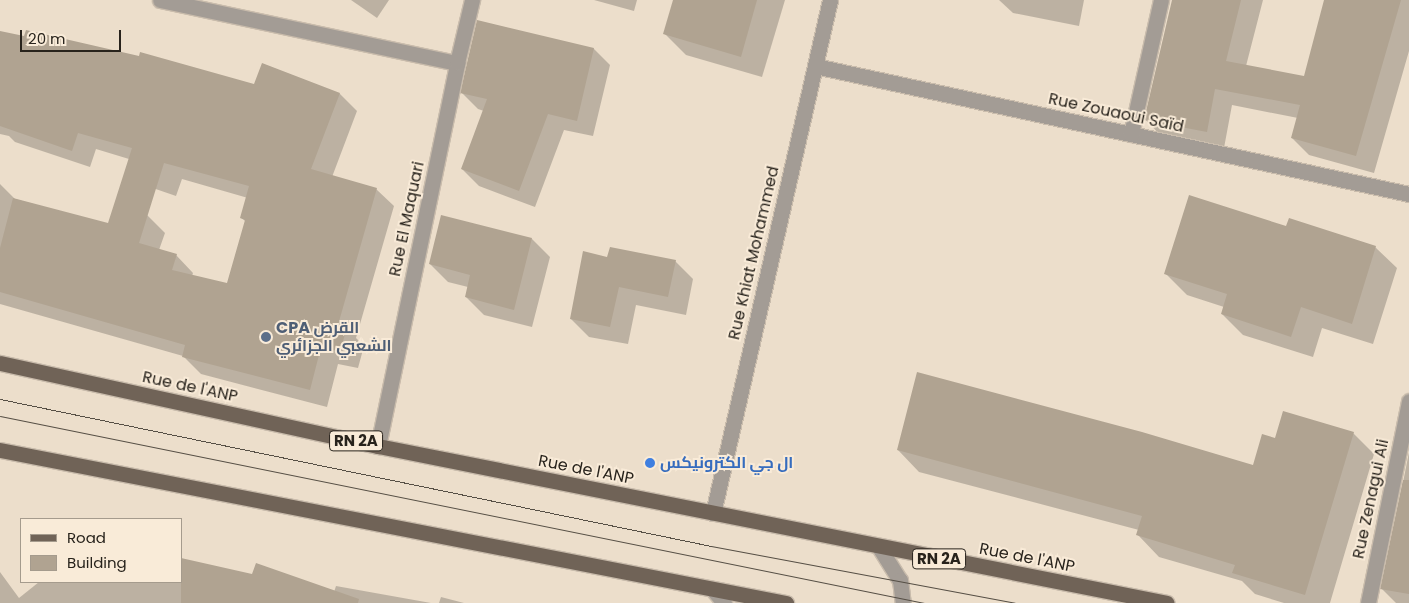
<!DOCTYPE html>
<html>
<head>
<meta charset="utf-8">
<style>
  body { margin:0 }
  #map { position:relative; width:1409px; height:603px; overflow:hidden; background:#ecdecb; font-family:Poppins,Cairo,sans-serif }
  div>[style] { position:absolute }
  .shadow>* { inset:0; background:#0003 }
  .building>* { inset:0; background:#b0a391 }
  .roads { filter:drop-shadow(1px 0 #c9bcac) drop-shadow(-1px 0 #c9bcac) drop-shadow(0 1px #c9bcac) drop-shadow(0 -1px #c9bcac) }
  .street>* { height:15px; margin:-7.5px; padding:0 7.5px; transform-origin:7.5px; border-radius:7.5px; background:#a39c95 }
  .primary>* { height:15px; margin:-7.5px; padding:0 7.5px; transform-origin:7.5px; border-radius:7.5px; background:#706357 }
  .tram>* { height:1px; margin:-0.5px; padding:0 0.5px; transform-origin:0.5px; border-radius:0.5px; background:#564f45 }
  .dots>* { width:14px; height:14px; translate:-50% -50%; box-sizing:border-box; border:2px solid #f9ebd8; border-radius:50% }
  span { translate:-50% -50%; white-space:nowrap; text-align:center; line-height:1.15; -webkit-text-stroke:4px #f9ebd8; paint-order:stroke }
  .shield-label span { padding:1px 4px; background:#f9ebd8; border:1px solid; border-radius:4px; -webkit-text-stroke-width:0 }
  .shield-label { font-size:15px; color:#28231c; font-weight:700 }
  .street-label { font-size:16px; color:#28231c }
  .service-label { font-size:16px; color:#4e5e75; font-weight:700 }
  .left { translate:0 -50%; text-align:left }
  .shop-label { font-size:16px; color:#366cbe; font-weight:700 }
  .legend { position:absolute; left:20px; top:518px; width:162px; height:65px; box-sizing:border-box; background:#f9ebd8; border:1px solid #a59b8d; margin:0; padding:6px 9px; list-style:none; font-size:15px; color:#28231c }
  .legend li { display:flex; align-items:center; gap:10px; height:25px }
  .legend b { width:25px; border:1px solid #a59b8d }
  .scale { position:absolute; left:20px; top:30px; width:101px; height:22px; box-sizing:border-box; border:2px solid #28231c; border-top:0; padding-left:6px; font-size:15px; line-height:18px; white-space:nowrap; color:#28231c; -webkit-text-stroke:4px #f9ebd8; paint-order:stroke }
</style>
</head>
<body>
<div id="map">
  <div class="shadow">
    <i style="clip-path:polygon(351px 0,389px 0,377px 18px)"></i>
    <i style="clip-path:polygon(594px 0,637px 0,634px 11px)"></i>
    <i style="clip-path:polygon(675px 0,785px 0,762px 77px,686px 55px,665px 34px)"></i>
    <i style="clip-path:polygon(999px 0,1084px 0,1079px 26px,1013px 13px)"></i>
    <i style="clip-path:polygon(1173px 0,1263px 0,1246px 66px,1305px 77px,1325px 0,1409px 0,1409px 51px,1374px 173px,1309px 155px,1292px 138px,1298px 118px,1232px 105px,1224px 148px,1162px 137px,1145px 119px)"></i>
    <i style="clip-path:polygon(478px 21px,594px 49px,610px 65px,593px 136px,564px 130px,535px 207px,479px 186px,462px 169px,484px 111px,478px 109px,462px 93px)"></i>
    <i style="clip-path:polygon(0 32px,255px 85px,263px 64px,340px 94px,357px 111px,332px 177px,376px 189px,394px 206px,356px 338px,364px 346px,358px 368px,338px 364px,327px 407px,201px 374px,183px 356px,0 304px,0 184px,15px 199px,108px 225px,147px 215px,165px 233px,159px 250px,176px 255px,193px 273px,192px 276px,228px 285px,246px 222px,242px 218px,248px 198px,182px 179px,176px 196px,144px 185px,129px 159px,96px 149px,90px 167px,15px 142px,9px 136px,0 134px)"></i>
    <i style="clip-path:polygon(1287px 227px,1375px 247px,1397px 268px,1373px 344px,1322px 328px,1313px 357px,1243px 335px,1222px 314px,1224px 307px,1187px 295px,1166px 274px)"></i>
    <i style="clip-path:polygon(532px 239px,550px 257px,532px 327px,484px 315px,466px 297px,468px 287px,448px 282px,430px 264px)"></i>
    <i style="clip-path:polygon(608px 258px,675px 261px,693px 279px,686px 315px,636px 305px,628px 344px,589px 337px,571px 319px)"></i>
    <i style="clip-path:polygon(1353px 433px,1374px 454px,1330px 603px,1284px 603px,1255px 594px,1242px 581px,1159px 557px,1138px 535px,1139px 530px,919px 472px,898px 450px,1254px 466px,1276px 439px)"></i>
    <i style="clip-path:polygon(1409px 452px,1409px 603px,1396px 603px,1382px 589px)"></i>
    <i style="clip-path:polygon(0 572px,19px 598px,39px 582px,181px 582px,252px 575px,334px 592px,336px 586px,431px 603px,0 603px)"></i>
    <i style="clip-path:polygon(441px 597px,464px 603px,439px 603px)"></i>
  </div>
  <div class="building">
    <i style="clip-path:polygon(673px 0,757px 0,741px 57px,663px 34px)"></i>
    <i style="clip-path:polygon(1172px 0,1241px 0,1226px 61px,1304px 76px,1324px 0,1401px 0,1356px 156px,1291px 138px,1300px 105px,1215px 89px,1207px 132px,1144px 120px)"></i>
    <i style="clip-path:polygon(477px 20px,594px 48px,577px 121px,548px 114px,519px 191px,461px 169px,487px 99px,460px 93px)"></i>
    <i style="clip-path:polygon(evenodd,26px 30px,139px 56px,140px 52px,254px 84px,262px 63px,340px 93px,311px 169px,377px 188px,338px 325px,347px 327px,340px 352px,321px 347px,310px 390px,182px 357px,185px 345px,0 292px,0 248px,13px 198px,108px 223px,132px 148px,78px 133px,72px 151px,0 126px,0 31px,24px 36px,26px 30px,164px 163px,249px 186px,240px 218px,245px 220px,227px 283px,172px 270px,177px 254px,139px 243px,164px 163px)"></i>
    <i style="clip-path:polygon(1189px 195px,1286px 226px,1289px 218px,1376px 246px,1352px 324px,1301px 307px,1291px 337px,1221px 314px,1227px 294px,1164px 274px)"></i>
    <i style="clip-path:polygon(441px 215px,532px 238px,514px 310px,465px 297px,470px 275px,429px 264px)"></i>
    <i style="clip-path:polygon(610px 247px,676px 260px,668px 297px,619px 287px,610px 327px,570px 319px,583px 251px,607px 257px)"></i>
    <i style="clip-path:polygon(917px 372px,1142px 432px,1253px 465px,1262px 434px,1275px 438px,1283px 411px,1354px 432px,1305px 595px,1232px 573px,1235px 565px,1136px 535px,1142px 516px,897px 450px)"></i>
    <i style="clip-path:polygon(1403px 480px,1409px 480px,1409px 594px,1380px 589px)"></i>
    <i style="clip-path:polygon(181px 558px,252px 574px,256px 563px,359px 599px,358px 603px,181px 603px)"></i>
  </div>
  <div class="roads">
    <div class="street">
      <i style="left:160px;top:0;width:304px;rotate:12deg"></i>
      <i style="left:815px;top:66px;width:608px;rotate:12.16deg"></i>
      <i style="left:1131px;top:134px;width:137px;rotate:-77.4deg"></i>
      <i style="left:378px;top:446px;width:391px;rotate:-78.3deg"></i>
      <i style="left:457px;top:63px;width:65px;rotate:-76.6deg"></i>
      <i style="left:713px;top:513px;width:526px;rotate:-77.15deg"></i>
      <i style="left:879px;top:547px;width:39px;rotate:58deg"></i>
      <i style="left:900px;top:580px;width:23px;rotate:83deg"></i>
      <i style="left:714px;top:591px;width:16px;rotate:50deg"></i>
      <i style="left:1368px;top:603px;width:206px;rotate:-78.5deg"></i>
    </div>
    <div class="primary">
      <i style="left:0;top:363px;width:387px;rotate:12.4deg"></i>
      <i style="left:378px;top:446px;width:804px;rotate:11.25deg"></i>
      <i style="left:0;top:450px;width:801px;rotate:11.02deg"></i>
    </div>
  </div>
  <div class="tram">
    <i style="left:0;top:399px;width:726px;rotate:11.68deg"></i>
    <i style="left:711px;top:546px;width:309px;rotate:10.6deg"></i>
    <i style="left:0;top:416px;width:943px;rotate:11.44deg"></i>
  </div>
  <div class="dots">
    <i style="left:266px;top:337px;background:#5c6f8a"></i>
    <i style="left:650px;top:463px;background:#3f7fe0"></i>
  </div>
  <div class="shield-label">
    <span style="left:356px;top:441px">RN 2A</span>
    <span style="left:939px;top:559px">RN 2A</span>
  </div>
  <div class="street-label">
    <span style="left:1116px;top:113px;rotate:12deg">Rue Zouaoui Saïd</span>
    <span style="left:407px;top:219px;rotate:-78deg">Rue El Maquari</span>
    <span style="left:754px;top:253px;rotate:-77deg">Rue Khiat Mohammed</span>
    <span style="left:190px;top:387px;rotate:12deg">Rue de l'ANP</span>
    <span style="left:586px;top:470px;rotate:11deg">Rue de l'ANP</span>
    <span style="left:1371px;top:499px;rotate:-78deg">Rue Zenagui Ali</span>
    <span style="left:1027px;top:558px;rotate:11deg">Rue de l'ANP</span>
  </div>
  <div class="service-label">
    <span class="left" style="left:276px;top:337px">CPA القرض<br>الشعبي الجزائري</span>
  </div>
  <div class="shop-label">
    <span class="left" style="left:660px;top:463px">ال جي الكترونيكس</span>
  </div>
  <ul class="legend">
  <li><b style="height:6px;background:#706357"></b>Road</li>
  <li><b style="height:14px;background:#b0a391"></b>Building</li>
  </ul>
  <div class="scale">20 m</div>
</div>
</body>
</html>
